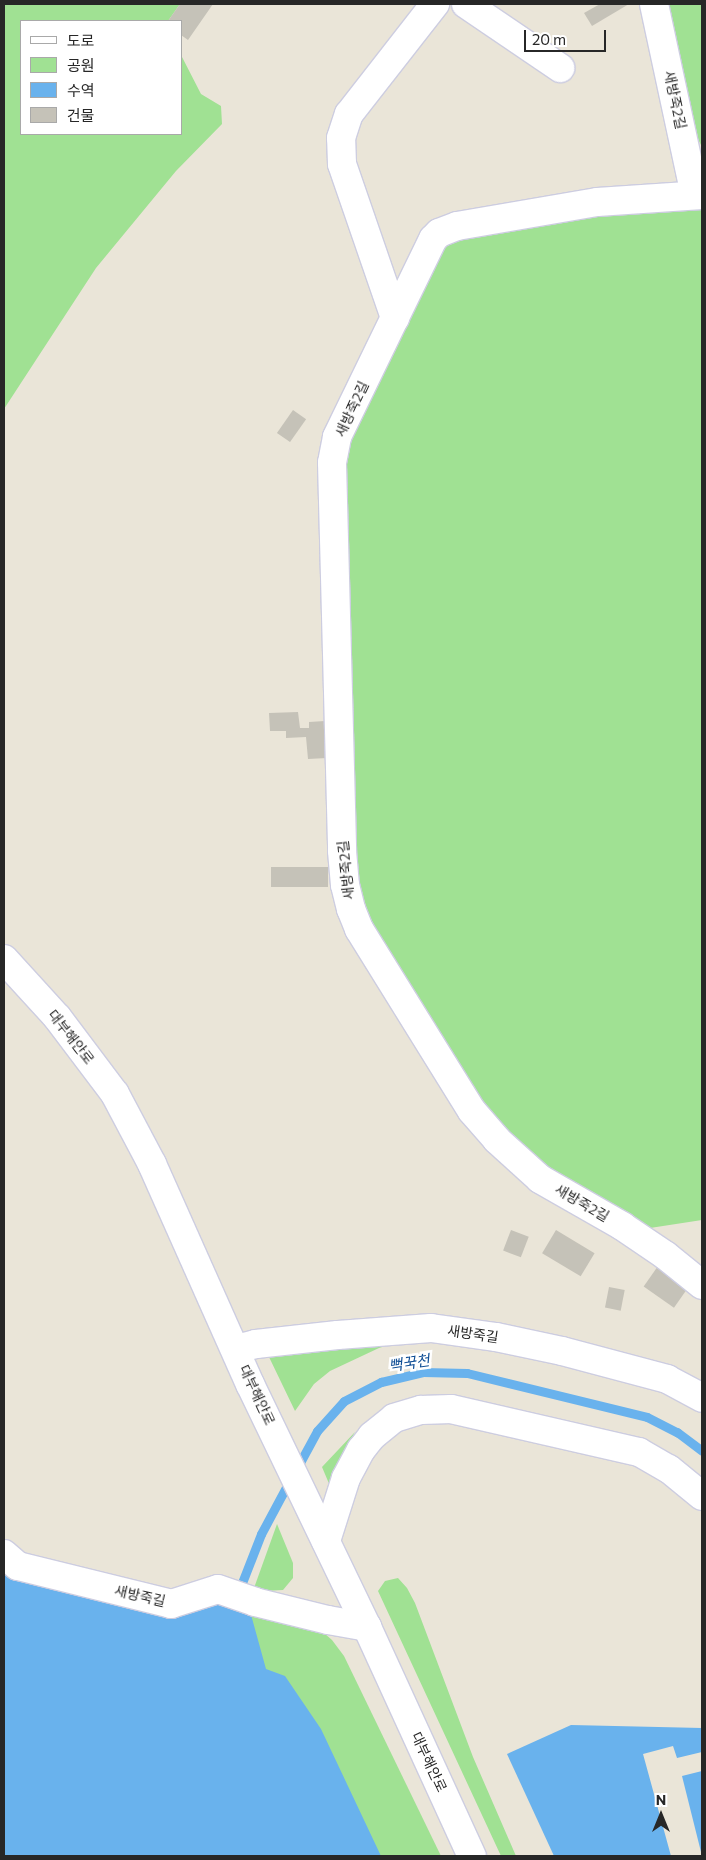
<!DOCTYPE html>
<html>
<head>
<meta charset="utf-8">
<style>
  body { margin:0 }
  #map { position:relative; width:706px; height:1860px; overflow:hidden; background:#eae5d8; font-family:Commissioner,"Noto Sans KR",sans-serif }
  div>[style] { position:absolute }
  .green>* { inset:0; background:#a0e193 }
  .water>* { inset:0; background:#69b2ed }
  .pier>* { inset:0; background:#eae5d8 }
  .stream>* { height:9px; margin:-4.5px; padding:0 4.5px; transform-origin:4.5px; border-radius:4.5px; background:#69b2ed }
  .building>* { inset:0; background:#c5c2b8; transform-origin:0 0 }
  .roads { filter:drop-shadow(1px 0 #cdcde0) drop-shadow(-1px 0 #cdcde0) drop-shadow(0 1px #cdcde0) drop-shadow(0 -1px #cdcde0) }
  .minor>* { height:28px; margin:-14px; padding:0 14px; transform-origin:14px; border-radius:14px; background:#fff }
  span { translate:-50% -50%; white-space:nowrap; text-align:center; line-height:1.15; -webkit-text-stroke:5px #fff; paint-order:stroke }
  .street-label { font-size:14px; color:#272727 }
  .water-label { font-size:15px; color:#0e4d94; font-style:italic }
  .frame { position:absolute; inset:0; border:5px solid #272727; pointer-events:none }
  .legend { position:absolute; left:20px; top:20px; width:162px; height:115px; box-sizing:border-box; background:#fff; border:1px solid #a9a9a9; margin:0; padding:6px 9px; list-style:none; font-size:15px; color:#272727 }
  .legend li { display:flex; align-items:center; gap:10px; height:25px }
  .legend b { width:25px; border:1px solid #a9a9a9 }
  .north { position:absolute; left:636px; top:1790px; width:50px; height:50px; -webkit-text-stroke:4px #fff; paint-order:stroke; rotate:0deg; font-size:14px; font-weight:700; line-height:20px; text-align:center; color:#272727 }
  .north::after { content:''; display:block; margin:auto; width:18px; height:22px; background:#272727; clip-path:polygon(50% 0,100% 100%,50% 72%,0 100%) }
  .scale { position:absolute; left:524px; top:30px; width:82px; height:22px; box-sizing:border-box; border:2px solid #272727; border-top:0; padding-left:6px; font-size:15px; line-height:18px; white-space:nowrap; color:#272727; -webkit-text-stroke:4px #fff; paint-order:stroke }
</style>
</head>
<body>
<div id="map">
  <div class="green">
    <i style="clip-path:polygon(4px 4px,180px 4px,168px 21px,21px 21px,21px 134px,181px 134px,181px 55px,201px 94px,221px 106px,222px 124px,176px 171px,96px 268px,4px 409px)"></i>
    <i style="clip-path:polygon(668px 4px,702px 4px,702px 147px,695px 133px)"></i>
    <i style="clip-path:polygon(702px 201px,702px 1220px,650px 1228px,630px 1221px,581px 1195px,503px 1136px,370px 929px,354px 881px,341px 462px,347px 438px,446px 237px,456px 233px)"></i>
    <i style="clip-path:polygon(408px 1339px,379px 1348px,330px 1371px,314px 1384px,295px 1411px,269px 1357px,271px 1353px)"></i>
    <i style="clip-path:polygon(355px 1432px,345px 1450px,330px 1486px,322px 1467px)"></i>
    <i style="clip-path:polygon(277px 1524px,293px 1563px,293px 1578px,283px 1590px,263px 1591px,254px 1588px)"></i>
    <i style="clip-path:polygon(398px 1578px,407px 1588px,415px 1603px,473px 1757px,516px 1856px,501px 1856px,378px 1591px,385px 1581px)"></i>
    <i style="clip-path:polygon(217px 1599px,317px 1627px,332px 1640px,344px 1656px,441px 1856px,4px 1856px)"></i>
  </div>
  <div class="water">
    <i style="clip-path:polygon(4px 1568px,217px 1599px,250px 1611px,266px 1669px,285px 1676px,321px 1729px,381px 1856px,4px 1856px)"></i>
    <i style="clip-path:polygon(571px 1725px,702px 1728px,702px 1856px,554px 1856px,507px 1754px)"></i>
  </div>
  <div class="pier">
    <i style="clip-path:polygon(673px 1746px,677px 1758px,702px 1752px,702px 1771px,682px 1776px,702px 1856px,671px 1856px,643px 1754px)"></i>
  </div>
  <div class="stream">
    <i style="left:297px;top:1468px;width:42px;rotate:-61.6deg"></i>
    <i style="left:317px;top:1431px;width:40px;rotate:-48deg"></i>
    <i style="left:344px;top:1401px;width:42px;rotate:-27.2deg"></i>
    <i style="left:381px;top:1382px;width:43px;rotate:-13.4deg"></i>
    <i style="left:423px;top:1372px;width:44px;rotate:1.3deg"></i>
    <i style="left:467px;top:1373px;width:185px;rotate:13.7deg"></i>
    <i style="left:647px;top:1417px;width:34px;rotate:27deg"></i>
    <i style="left:677px;top:1432px;width:31px;rotate:37deg"></i>
    <i style="left:238px;top:1593px;width:63px;rotate:-68.7deg"></i>
    <i style="left:261px;top:1534px;width:61px;rotate:-61.8deg"></i>
  </div>
  <div class="building">
    <i style="clip-path:polygon(180px 4px,213px 4px,188px 40px,181px 35px,181px 21px,168px 21px)"></i>
    <i style="clip-path:polygon(600px 4px,629px 4px,592px 26px,584px 13px)"></i>
    <i style="left:293px;top:410px;width:16px;height:28px;rotate:35deg"></i>
    <i style="clip-path:polygon(298px 712px,300px 728px,309px 728px,309px 722px,325px 721px,327px 758px,308px 759px,306px 737px,286px 738px,286px 731px,270px 731px,269px 713px)"></i>
    <i style="left:271px;top:867px;width:57px;height:20px"></i>
    <i style="left:511px;top:1230px;width:19px;height:22px;rotate:21deg"></i>
    <i style="left:556px;top:1230px;width:45px;height:27px;rotate:31deg"></i>
    <i style="left:658px;top:1266px;width:37px;height:25px;rotate:35deg"></i>
    <i style="left:609px;top:1287px;width:16px;height:21px;rotate:11deg"></i>
  </div>
  <div class="roads">
    <div class="minor">
      <i style="left:466px;top:4px;width:114px;rotate:34.2deg"></i>
      <i style="left:654px;top:4px;width:195px;rotate:77.9deg"></i>
      <i style="left:702px;top:195px;width:105px;rotate:176.2deg"></i>
      <i style="left:597px;top:202px;width:142px;rotate:170.3deg"></i>
      <i style="left:457px;top:226px;width:19px;rotate:159deg"></i>
      <i style="left:439px;top:233px;width:8px;rotate:135deg"></i>
      <i style="left:433px;top:239px;width:220px;rotate:115.9deg"></i>
      <i style="left:337px;top:437px;width:26px;rotate:101deg"></i>
      <i style="left:332px;top:463px;width:388px;rotate:88.5deg"></i>
      <i style="left:342px;top:851px;width:34px;rotate:85deg"></i>
      <i style="left:345px;top:885px;width:25px;rotate:76deg"></i>
      <i style="left:351px;top:909px;width:22px;rotate:68deg"></i>
      <i style="left:359px;top:929px;width:214px;rotate:58.2deg"></i>
      <i style="left:472px;top:1111px;width:38px;rotate:49deg"></i>
      <i style="left:497px;top:1140px;width:58px;rotate:42.2deg"></i>
      <i style="left:540px;top:1179px;width:95px;rotate:29.8deg"></i>
      <i style="left:622px;top:1226px;width:52px;rotate:34deg"></i>
      <i style="left:665px;top:1255px;width:48px;rotate:39deg"></i>
      <i style="left:395px;top:318px;width:163px;rotate:-109deg"></i>
      <i style="left:342px;top:164px;width:26px;rotate:-92deg"></i>
      <i style="left:341px;top:138px;width:25px;rotate:-72deg"></i>
      <i style="left:349px;top:114px;width:140px;rotate:-52deg"></i>
      <i style="left:4px;top:959px;width:79px;rotate:47.6deg"></i>
      <i style="left:57px;top:1017px;width:96px;rotate:53deg"></i>
      <i style="left:115px;top:1094px;width:79px;rotate:62.1deg"></i>
      <i style="left:152px;top:1164px;width:241px;rotate:66deg"></i>
      <i style="left:250px;top:1384px;width:270px;rotate:64.3deg"></i>
      <i style="left:367px;top:1627px;width:252px;rotate:65.4deg"></i>
      <i style="left:236px;top:1349px;width:21px;rotate:-14deg"></i>
      <i style="left:256px;top:1344px;width:82px;rotate:-6.3deg"></i>
      <i style="left:338px;top:1335px;width:93px;rotate:-4.3deg"></i>
      <i style="left:431px;top:1328px;width:66px;rotate:7.9deg"></i>
      <i style="left:496px;top:1337px;width:67px;rotate:12deg"></i>
      <i style="left:562px;top:1351px;width:109px;rotate:14.9deg"></i>
      <i style="left:667px;top:1379px;width:40px;rotate:28deg"></i>
      <i style="left:326px;top:1541px;width:66px;rotate:-72.4deg"></i>
      <i style="left:346px;top:1478px;width:32px;rotate:-62deg"></i>
      <i style="left:361px;top:1450px;width:18px;rotate:-52deg"></i>
      <i style="left:372px;top:1436px;width:28px;rotate:-39deg"></i>
      <i style="left:394px;top:1418px;width:28px;rotate:-17deg"></i>
      <i style="left:421px;top:1410px;width:30px;rotate:-2deg"></i>
      <i style="left:451px;top:1409px;width:193px;rotate:12.9deg"></i>
      <i style="left:639px;top:1452px;width:34px;rotate:30deg"></i>
      <i style="left:669px;top:1469px;width:43px;rotate:39.3deg"></i>
      <i style="left:4px;top:1554px;width:18px;rotate:41deg"></i>
      <i style="left:18px;top:1566px;width:158px;rotate:13.9deg"></i>
      <i style="left:171px;top:1604px;width:49px;rotate:-17.7deg"></i>
      <i style="left:218px;top:1589px;width:39px;rotate:19deg"></i>
      <i style="left:255px;top:1602px;width:75px;rotate:13.9deg"></i>
      <i style="left:328px;top:1620px;width:40px;rotate:10deg"></i>
    </div>
  </div>
  <div class="street-label">
    <span style="left:675px;top:100px;rotate:78deg">새방죽2길</span>
    <span style="left:352px;top:409px;rotate:-65deg">새방죽2길</span>
    <span style="left:346px;top:870px;rotate:-96deg">새방죽2길</span>
    <span style="left:71px;top:1037px;rotate:52deg">대부해안로</span>
    <span style="left:582px;top:1203px;rotate:30deg">새방죽2길</span>
    <span style="left:473px;top:1334px;rotate:8deg">새방죽길</span>
    <span style="left:257px;top:1395px;rotate:65deg">대부해안로</span>
    <span style="left:140px;top:1596px;rotate:13deg">새방죽길</span>
    <span style="left:429px;top:1762px;rotate:65deg">대부해안로</span>
  </div>
  <div class="water-label">
    <span style="left:409px;top:1363px;rotate:-9deg">뻑꾹천</span>
  </div>
  <div class="frame"></div>
  <ul class="legend">
  <li><b style="height:6px;background:#fff"></b>도로</li>
  <li><b style="height:14px;background:#a0e193"></b>공원</li>
  <li><b style="height:14px;background:#69b2ed"></b>수역</li>
  <li><b style="height:14px;background:#c5c2b8"></b>건물</li>
  </ul>
  <div class="north">N</div>
  <div class="scale">20 m</div>
</div>
</body>
</html>
